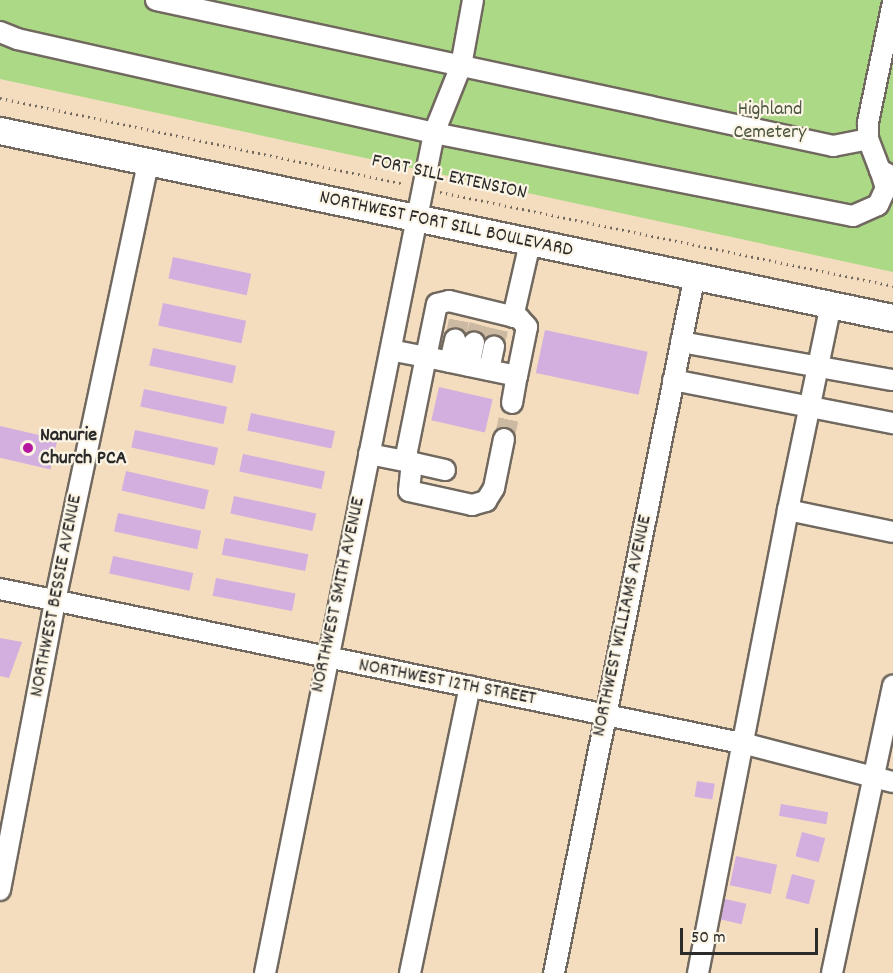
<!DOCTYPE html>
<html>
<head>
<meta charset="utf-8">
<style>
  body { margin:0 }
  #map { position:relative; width:893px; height:973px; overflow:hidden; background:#f4ddbf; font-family:Dekko,sans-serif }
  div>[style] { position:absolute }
  .green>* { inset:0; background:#acd985 }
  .building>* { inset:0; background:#d3afdf; transform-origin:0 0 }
  .minor-tunnel>* { height:20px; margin-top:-10px; transform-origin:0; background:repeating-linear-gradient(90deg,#ccb9a1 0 20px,transparent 0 30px) }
  .path>* { height:3px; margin-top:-1.5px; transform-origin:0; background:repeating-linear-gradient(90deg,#71695f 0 1.5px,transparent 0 6px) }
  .roads { filter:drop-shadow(2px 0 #71695f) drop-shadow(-2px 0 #71695f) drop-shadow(0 2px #71695f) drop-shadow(0 -2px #71695f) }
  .minor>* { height:20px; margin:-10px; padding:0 10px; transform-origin:10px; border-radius:10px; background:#fff }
  .major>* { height:26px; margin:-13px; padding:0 13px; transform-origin:13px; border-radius:13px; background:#fff }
  .dots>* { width:16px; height:16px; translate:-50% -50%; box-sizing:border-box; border:3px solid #fcf5e5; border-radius:50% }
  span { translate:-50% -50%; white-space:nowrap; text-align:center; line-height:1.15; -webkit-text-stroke:4.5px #fcf5e5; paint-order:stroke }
  .park-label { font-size:20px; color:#4b5642 }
  .street-label { font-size:20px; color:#2b2b2b }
  .poi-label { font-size:20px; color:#2b2b2b; font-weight:700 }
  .left { translate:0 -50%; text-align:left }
  .scale { position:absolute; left:680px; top:928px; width:138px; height:27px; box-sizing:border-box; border:3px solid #2b2b2b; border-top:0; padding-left:8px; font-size:18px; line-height:21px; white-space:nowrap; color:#2b2b2b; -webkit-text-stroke:4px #fcf5e5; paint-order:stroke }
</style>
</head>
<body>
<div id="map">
  <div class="green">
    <i style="clip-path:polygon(0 0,893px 0,893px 272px,0 79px)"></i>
  </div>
  <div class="building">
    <i style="left:173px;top:257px;width:80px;height:22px;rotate:12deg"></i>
    <i style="left:163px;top:303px;width:85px;height:23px;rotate:12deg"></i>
    <i style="left:545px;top:330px;width:105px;height:44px;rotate:12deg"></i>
    <i style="left:153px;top:348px;width:85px;height:18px;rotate:12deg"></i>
    <i style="left:439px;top:387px;width:55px;height:34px;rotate:13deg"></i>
    <i style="left:144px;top:389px;width:85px;height:18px;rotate:12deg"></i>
    <i style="left:251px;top:413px;width:86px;height:18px;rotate:12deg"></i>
    <i style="left:0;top:426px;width:59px;height:31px;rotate:13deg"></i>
    <i style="left:135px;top:430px;width:85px;height:18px;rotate:12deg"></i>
    <i style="left:243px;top:454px;width:84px;height:18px;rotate:12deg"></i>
    <i style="left:126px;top:471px;width:85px;height:20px;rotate:13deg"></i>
    <i style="left:234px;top:496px;width:84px;height:18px;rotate:12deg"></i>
    <i style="left:118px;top:513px;width:85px;height:19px;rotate:12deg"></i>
    <i style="left:225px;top:538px;width:85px;height:17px;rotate:11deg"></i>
    <i style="left:113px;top:556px;width:82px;height:18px;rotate:12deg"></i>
    <i style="left:216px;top:578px;width:81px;height:18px;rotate:11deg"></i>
    <i style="clip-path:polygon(0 638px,22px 642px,9px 678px,0 676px)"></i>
    <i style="left:697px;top:781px;width:18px;height:16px;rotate:9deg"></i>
    <i style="left:781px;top:804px;width:48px;height:12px;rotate:10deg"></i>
    <i style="left:802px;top:832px;width:24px;height:25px;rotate:15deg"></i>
    <i style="left:736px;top:856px;width:42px;height:30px;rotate:12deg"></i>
    <i style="left:792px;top:874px;width:24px;height:25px;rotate:15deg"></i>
    <i style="left:721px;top:898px;width:26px;height:21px;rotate:13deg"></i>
  </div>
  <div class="minor-tunnel">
    <i style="left:455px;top:340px;width:20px;rotate:-79deg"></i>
    <i style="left:474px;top:343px;width:19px;rotate:-74deg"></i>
    <i style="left:494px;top:347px;width:18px;rotate:-77deg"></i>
    <i style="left:504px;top:439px;width:37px;rotate:-77deg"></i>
  </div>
  <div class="path">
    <i style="left:0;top:98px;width:413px;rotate:12deg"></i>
    <i style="left:440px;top:192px;width:463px;rotate:11.7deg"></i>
  </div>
  <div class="roads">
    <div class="minor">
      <i style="left:156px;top:0;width:693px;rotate:12.17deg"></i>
      <i style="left:833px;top:146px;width:36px;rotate:-11deg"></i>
      <i style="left:0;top:32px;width:18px;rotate:22deg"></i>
      <i style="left:17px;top:39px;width:427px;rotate:12.7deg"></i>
      <i style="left:434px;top:133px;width:427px;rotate:11.2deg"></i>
      <i style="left:853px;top:216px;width:27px;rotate:-24deg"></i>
      <i style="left:878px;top:205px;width:19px;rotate:-65deg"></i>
      <i style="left:886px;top:188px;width:19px;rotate:-108deg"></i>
      <i style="left:891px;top:176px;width:13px;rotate:-151deg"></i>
      <i style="left:880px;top:170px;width:33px;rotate:-111deg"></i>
      <i style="left:868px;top:139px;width:17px;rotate:-90deg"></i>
      <i style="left:868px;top:122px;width:123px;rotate:-78.2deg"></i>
      <i style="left:449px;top:301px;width:72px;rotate:13.7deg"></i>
      <i style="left:519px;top:318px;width:12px;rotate:48deg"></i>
      <i style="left:527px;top:327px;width:50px;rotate:101.5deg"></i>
      <i style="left:517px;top:376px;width:93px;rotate:-168.2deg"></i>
      <i style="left:426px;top:357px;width:54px;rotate:-78.3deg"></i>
      <i style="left:437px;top:304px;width:12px;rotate:-14deg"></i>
      <i style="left:513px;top:317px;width:76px;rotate:-77.1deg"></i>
      <i style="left:681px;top:342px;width:215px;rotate:10.2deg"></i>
      <i style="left:450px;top:362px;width:23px;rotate:-77deg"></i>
      <i style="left:469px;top:366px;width:24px;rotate:-78deg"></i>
      <i style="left:489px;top:370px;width:24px;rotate:-78deg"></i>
      <i style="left:673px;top:380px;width:224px;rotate:11.1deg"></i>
      <i style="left:512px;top:403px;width:27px;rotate:-80deg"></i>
      <i style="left:369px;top:454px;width:37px;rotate:11deg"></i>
      <i style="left:405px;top:461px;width:106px;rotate:-78.6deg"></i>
      <i style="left:426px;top:357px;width:36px;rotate:-169deg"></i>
      <i style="left:405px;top:461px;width:41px;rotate:12.7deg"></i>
      <i style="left:412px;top:462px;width:29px;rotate:96deg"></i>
      <i style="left:409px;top:491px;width:65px;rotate:12.5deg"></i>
      <i style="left:472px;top:505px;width:15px;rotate:-16deg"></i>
      <i style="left:486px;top:501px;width:15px;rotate:-58deg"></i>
      <i style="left:494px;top:488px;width:50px;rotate:-78.5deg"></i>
      <i style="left:788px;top:510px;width:209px;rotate:-78.2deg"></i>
      <i style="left:0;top:589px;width:762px;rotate:11.74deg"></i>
      <i style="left:746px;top:744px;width:152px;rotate:14.5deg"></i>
      <i style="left:0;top:890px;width:294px;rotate:-79.2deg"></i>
      <i style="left:55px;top:601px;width:449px;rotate:-78deg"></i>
      <i style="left:265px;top:973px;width:857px;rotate:-78.62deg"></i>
      <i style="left:434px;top:133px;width:72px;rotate:-68.1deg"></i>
      <i style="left:461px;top:66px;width:67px;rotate:-79.7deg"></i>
      <i style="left:410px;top:973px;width:293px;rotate:-78.2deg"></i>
      <i style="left:554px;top:973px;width:708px;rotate:-78.59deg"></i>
      <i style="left:698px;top:973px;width:472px;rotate:-79deg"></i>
      <i style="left:788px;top:510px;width:107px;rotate:11.8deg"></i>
      <i style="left:832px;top:973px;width:294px;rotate:-78deg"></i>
    </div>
    <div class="major">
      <i style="left:0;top:131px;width:912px;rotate:11.83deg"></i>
    </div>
  </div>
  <div class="dots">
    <i style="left:28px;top:448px;background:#b5179e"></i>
  </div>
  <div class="park-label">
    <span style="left:770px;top:122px">Highland<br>Cemetery</span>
  </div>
  <div class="street-label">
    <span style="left:449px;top:178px;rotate:12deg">FORT SILL EXTENSION</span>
    <span style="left:446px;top:225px;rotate:12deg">NORTHWEST FORT SILL BOULEVARD</span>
    <span style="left:339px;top:595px;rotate:-78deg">NORTHWEST SMITH AVENUE</span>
    <span style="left:57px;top:596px;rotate:-79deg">NORTHWEST BESSIE AVENUE</span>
    <span style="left:623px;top:626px;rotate:-78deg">NORTHWEST WILLIAMS AVENUE</span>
    <span style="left:447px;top:683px;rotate:11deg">NORTHWEST 12TH STREET</span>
  </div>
  <div class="poi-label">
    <span class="left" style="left:40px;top:448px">Nanurie<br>Church PCA</span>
  </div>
  <div class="scale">50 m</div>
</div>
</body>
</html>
